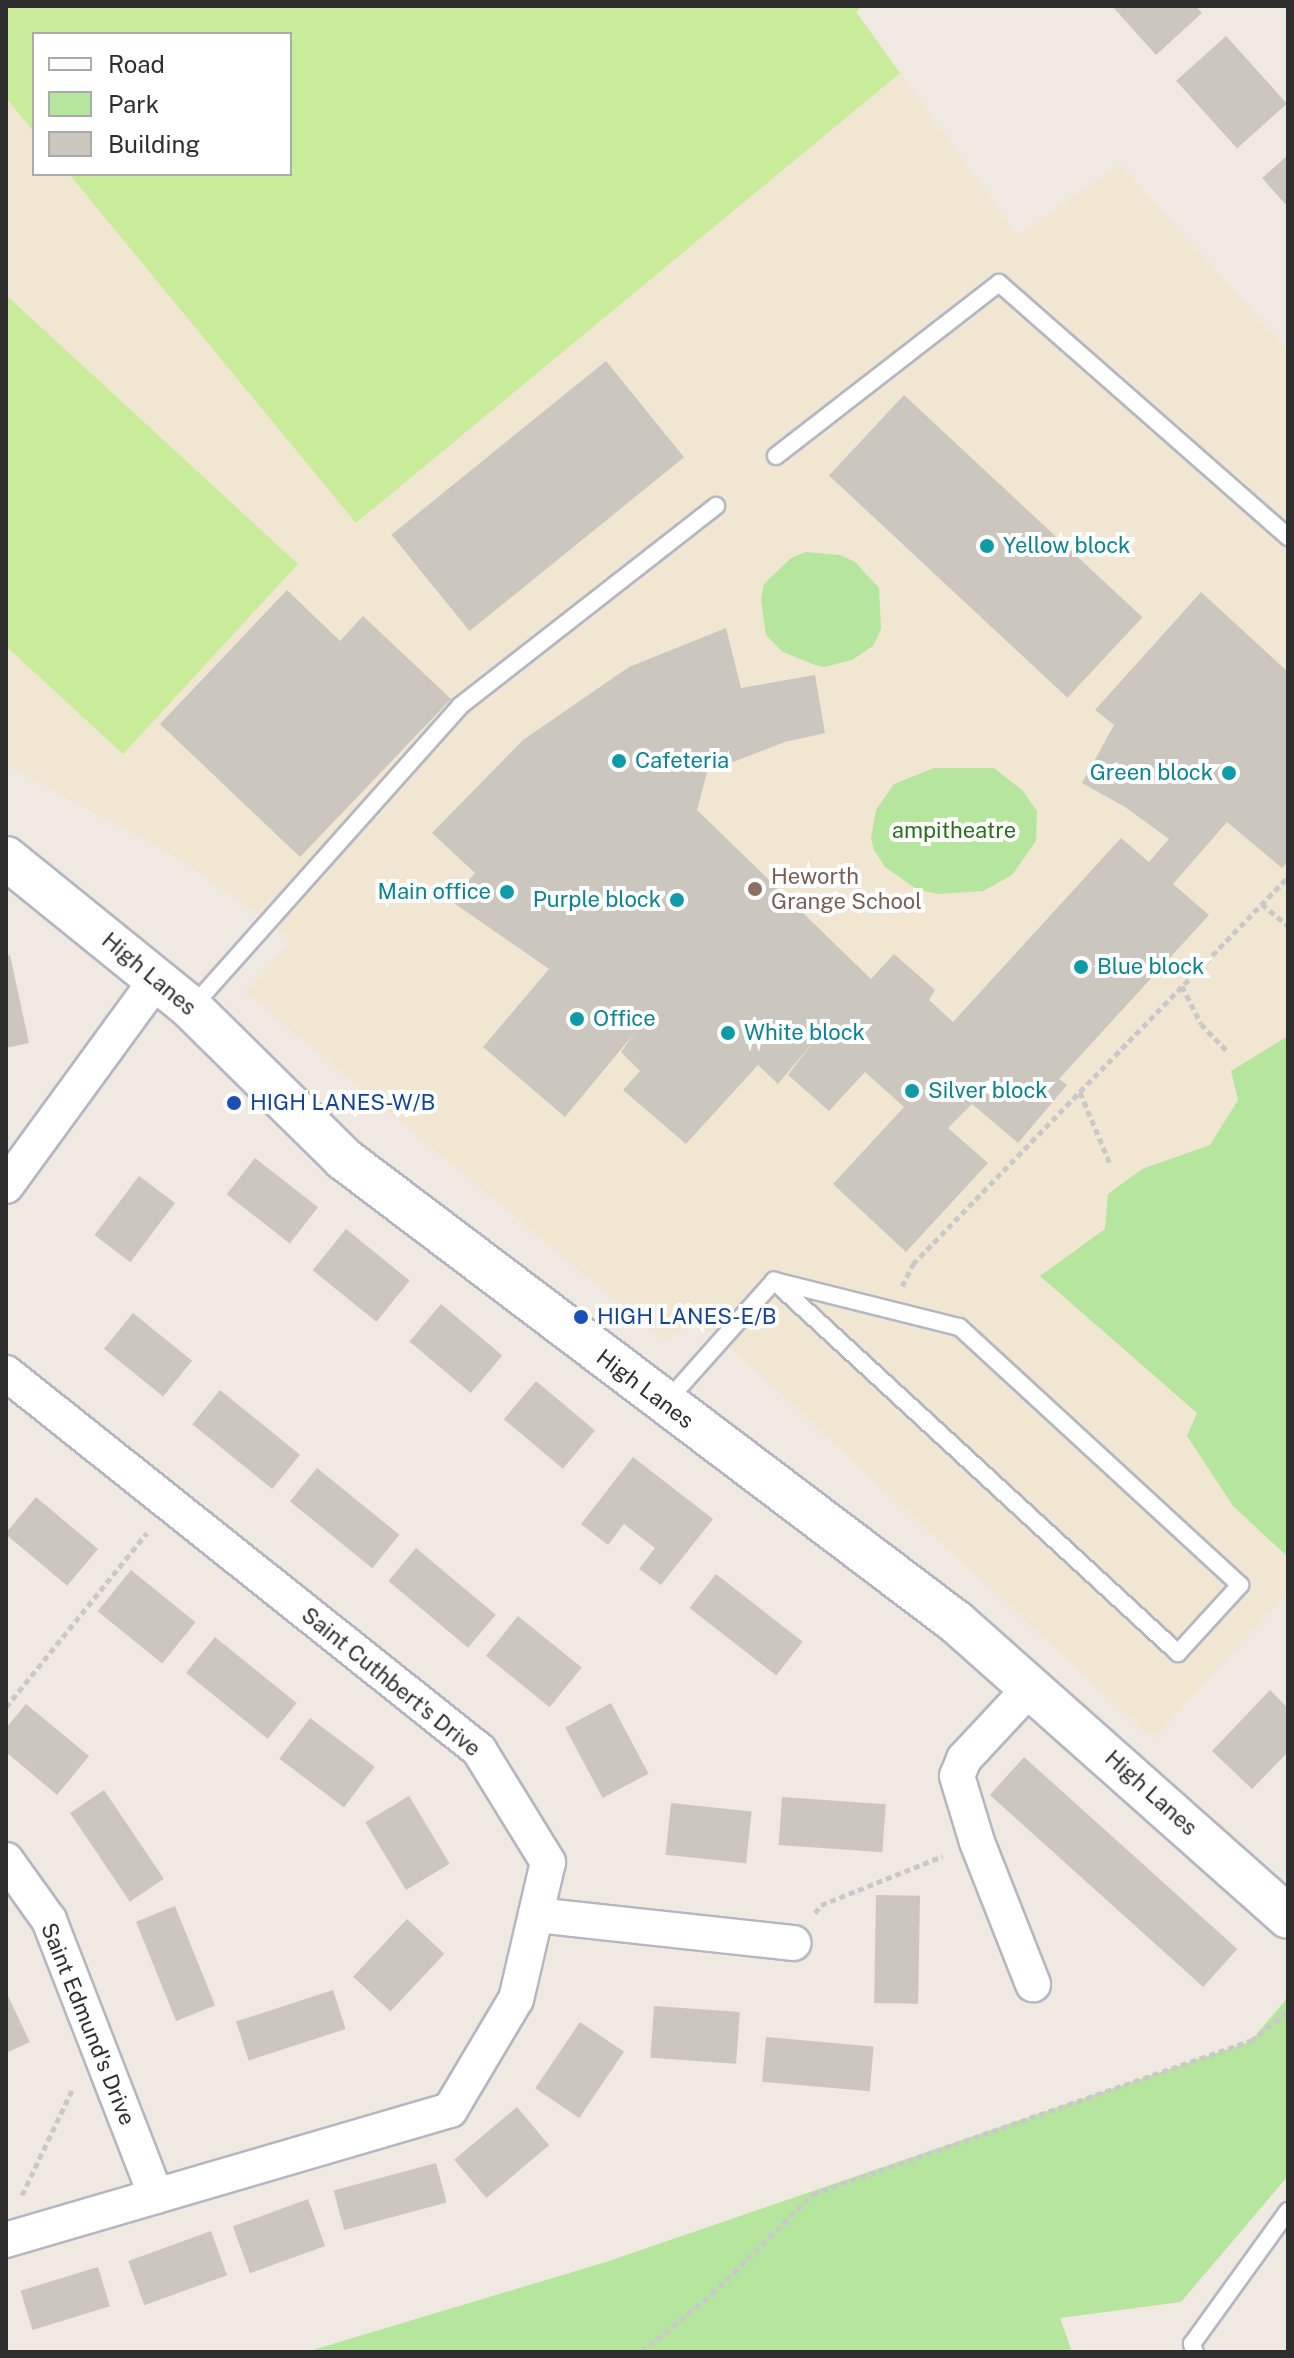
<!DOCTYPE html>
<html>
<head>
<meta charset="utf-8">
<style>
  body { margin:0 }
  #map { position:relative; width:1294px; height:2358px; overflow:hidden; background:#efe9e1; font-family:"Public Sans",sans-serif }
  div>[style] { position:absolute }
  .education>* { inset:0; background:#f0e6d1 }
  .green>* { inset:0; background:#b6e59e }
  .pitch>* { inset:0; background:#c9ec9a }
  .building>* { inset:0; background:#cbc7bf; transform-origin:0 0 }
  .path>* { height:5px; margin-top:-2.5px; transform-origin:0; background:repeating-linear-gradient(90deg,#c9c9c9 0 6px,transparent 0 10px) }
  .roads { filter:drop-shadow(2px 0 #b4b7c1) drop-shadow(-2px 0 #b4b7c1) drop-shadow(0 2px #b4b7c1) drop-shadow(0 -2px #b4b7c1) }
  .service>* { height:16px; margin:-8px; padding:0 8px; transform-origin:8px; border-radius:8px; background:#fff }
  .minor>* { height:34px; margin:-17px; padding:0 17px; transform-origin:17px; border-radius:17px; background:#fff }
  .tertiary>* { height:42px; margin:-21px; padding:0 21px; transform-origin:21px; border-radius:21px; background:#fff }
  .dots>* { width:22px; height:22px; translate:-50% -50%; box-sizing:border-box; border:4px solid #fff; border-radius:50% }
  span { translate:-50% -50%; white-space:nowrap; text-align:center; line-height:1.15; -webkit-text-stroke:8px #fff; paint-order:stroke }
  .culture-label { font-size:22px; color:#0d838f }
  .left { translate:0 -50%; text-align:left }
  .right { translate:-100% -50%; text-align:right }
  .park-label { font-size:22px; color:#2c6e1b }
  .education-label { font-size:22px; color:#785e54 }
  .street-label { font-size:22px; color:#2e2e2e }
  .transit-label { font-size:22px; color:#164399 }
  .frame { position:absolute; inset:0; border:8px solid #2e2e2e; pointer-events:none }
  .legend { position:absolute; left:32px; top:32px; width:260px; height:144px; box-sizing:border-box; background:#fff; border:2px solid #ababab; margin:0; padding:10px 14px; list-style:none; font-size:24px; color:#2e2e2e }
  .legend li { display:flex; align-items:center; gap:16px; height:40px }
  .legend b { width:40px; border:2px solid #ababab }
</style>
</head>
<body>
<div id="map">
  <div class="education">
    <i style="clip-path:polygon(evenodd,6px 6px,862px 6px,856px 12px,1018px 235px,1120px 164px,1288px 350px,1288px 1593px,1153px 1739px,721px 1339px,695px 1322px,664px 1341px,245px 992px,290px 942px,268px 921px,175px 856px,6px 765px,6px 6px,34px 34px,290px 34px,290px 174px,34px 174px,34px 34px)"></i>
  </div>
  <div class="green">
    <i style="clip-path:polygon(806px 552px,840px 555px,855px 562px,879px 588px,881px 629px,873px 646px,852px 660px,824px 667px,815px 665px,783px 652px,766px 635px,761px 600px,764px 584px,791px 558px)"></i>
    <i style="clip-path:polygon(934px 768px,994px 768px,1023px 791px,1037px 811px,1036px 841px,1012px 875px,983px 891px,939px 894px,918px 890px,885px 867px,874px 850px,871px 838px,876px 810px,894px 784px)"></i>
    <i style="clip-path:polygon(1288px 1036px,1288px 1557px,1233px 1506px,1187px 1436px,1197px 1413px,1040px 1276px,1105px 1229px,1108px 1194px,1142px 1169px,1210px 1145px,1238px 1100px,1231px 1071px)"></i>
    <i style="clip-path:polygon(1288px 1997px,1288px 2176px,1181px 2302px,1060px 2318px,1072px 2352px,306px 2352px,606px 2262px,1251px 2041px)"></i>
  </div>
  <div class="pitch">
    <i style="clip-path:polygon(6px 6px,862px 6px,856px 12px,900px 73px,356px 523px,69px 174px,290px 174px,290px 34px,34px 34px,34px 132px,6px 98px)"></i>
    <i style="clip-path:polygon(6px 295px,298px 564px,123px 754px,6px 646px)"></i>
  </div>
  <div class="building">
    <i style="clip-path:polygon(1112px 6px,1196px 6px,1202px 13px,1156px 55px)"></i>
    <i style="left:1226px;top:36px;width:91px;height:67px;rotate:48deg"></i>
    <i style="clip-path:polygon(1288px 155px,1288px 207px,1262px 178px)"></i>
    <i style="left:606px;top:361px;width:124px;height:276px;rotate:51deg"></i>
    <i style="left:904px;top:395px;width:326px;height:110px;rotate:43deg"></i>
    <i style="clip-path:polygon(287px 590px,340px 641px,363px 616px,451px 699px,300px 857px,160px 724px)"></i>
    <i style="clip-path:polygon(1201px 592px,1288px 672px,1288px 862px,1282px 868px,1227px 822px,1173px 884px,1209px 915px,1059px 1079px,1067px 1085px,1018px 1143px,972px 1104px,948px 1128px,988px 1163px,906px 1252px,833px 1184px,904px 1107px,865px 1072px,829px 1111px,788px 1075px,814px 1041px,778px 1084px,758px 1065px,686px 1144px,623px 1090px,640px 1071px,621px 1052px,636px 1031px,565px 1117px,483px 1047px,549px 969px,451px 901px,475px 873px,432px 833px,523px 740px,629px 667px,726px 628px,741px 688px,815px 675px,825px 733px,785px 742px,707px 772px,697px 810px,871px 979px,894px 954px,935px 990px,929px 1000px,953px 1022px,1121px 838px,1149px 862px,1169px 839px,1125px 807px,1082px 783px,1114px 725px,1095px 710px)"></i>
    <i style="clip-path:polygon(10px 955px,29px 1043px,6px 1048px,6px 956px)"></i>
    <i style="left:255px;top:1158px;width:80px;height:46px;rotate:38deg"></i>
    <i style="left:139px;top:1176px;width:45px;height:74px;rotate:37deg"></i>
    <i style="left:346px;top:1229px;width:82px;height:53px;rotate:39deg"></i>
    <i style="left:441px;top:1304px;width:80px;height:49px;rotate:40deg"></i>
    <i style="left:133px;top:1313px;width:76px;height:46px;rotate:39deg"></i>
    <i style="left:536px;top:1381px;width:77px;height:50px;rotate:40deg"></i>
    <i style="left:220px;top:1390px;width:103px;height:44px;rotate:39deg"></i>
    <i style="clip-path:polygon(633px 1457px,713px 1519px,661px 1585px,639px 1569px,655px 1548px,624px 1524px,608px 1545px,581px 1524px)"></i>
    <i style="left:317px;top:1468px;width:106px;height:43px;rotate:39deg"></i>
    <i style="left:36px;top:1497px;width:81px;height:48px;rotate:40deg"></i>
    <i style="left:416px;top:1548px;width:104px;height:43px;rotate:40deg"></i>
    <i style="left:131px;top:1570px;width:83px;height:53px;rotate:39deg"></i>
    <i style="left:716px;top:1574px;width:110px;height:43px;rotate:38deg"></i>
    <i style="left:518px;top:1616px;width:82px;height:51px;rotate:39deg"></i>
    <i style="left:215px;top:1637px;width:105px;height:46px;rotate:39deg"></i>
    <i style="clip-path:polygon(1270px 1690px,1288px 1708px,1288px 1752px,1252px 1789px,1212px 1751px)"></i>
    <i style="left:611px;top:1703px;width:80px;height:52px;rotate:62deg"></i>
    <i style="clip-path:polygon(26px 1704px,89px 1756px,57px 1795px,6px 1752px,6px 1728px)"></i>
    <i style="left:310px;top:1718px;width:81px;height:51px;rotate:37deg"></i>
    <i style="left:1024px;top:1757px;width:287px;height:51px;rotate:42deg"></i>
    <i style="left:104px;top:1790px;width:107px;height:41px;rotate:56deg"></i>
    <i style="left:409px;top:1796px;width:79px;height:51px;rotate:59deg"></i>
    <i style="left:782px;top:1797px;width:104px;height:48px;rotate:4deg"></i>
    <i style="left:671px;top:1803px;width:81px;height:52px;rotate:6deg"></i>
    <i style="left:876px;top:1895px;width:44px;height:108px;rotate:1deg"></i>
    <i style="left:175px;top:1906px;width:107px;height:42px;rotate:68deg"></i>
    <i style="left:407px;top:1919px;width:51px;height:79px;rotate:43deg"></i>
    <i style="left:333px;top:1990px;width:41px;height:102px;rotate:72deg"></i>
    <i style="clip-path:polygon(6px 1992px,30px 2042px,6px 2053px)"></i>
    <i style="left:654px;top:2006px;width:86px;height:52px;rotate:4deg"></i>
    <i style="left:580px;top:2022px;width:53px;height:80px;rotate:34deg"></i>
    <i style="left:766px;top:2037px;width:108px;height:45px;rotate:5deg"></i>
    <i style="left:517px;top:2107px;width:50px;height:82px;rotate:50deg"></i>
    <i style="left:436px;top:2163px;width:41px;height:106px;rotate:75deg"></i>
    <i style="left:308px;top:2199px;width:50px;height:80px;rotate:70deg"></i>
    <i style="left:211px;top:2231px;width:47px;height:88px;rotate:70deg"></i>
    <i style="left:98px;top:2267px;width:41px;height:81px;rotate:73deg"></i>
  </div>
  <div class="path">
    <i style="left:1262px;top:904px;width:34px;rotate:40deg"></i>
    <i style="left:1182px;top:986px;width:42px;rotate:63.4deg"></i>
    <i style="left:1201px;top:1024px;width:39px;rotate:46deg"></i>
    <i style="left:1080px;top:1092px;width:80px;rotate:67.3deg"></i>
    <i style="left:902px;top:1286px;width:25px;rotate:-63deg"></i>
    <i style="left:913px;top:1264px;width:539px;rotate:-45.9deg"></i>
    <i style="left:6px;top:1707px;width:224px;rotate:-51deg"></i>
    <i style="left:815px;top:1913px;width:10px;rotate:-53deg"></i>
    <i style="left:821px;top:1905px;width:131px;rotate:-21.9deg"></i>
    <i style="left:22px;top:2195px;width:119px;rotate:-64.5deg"></i>
    <i style="left:641px;top:2352px;width:92px;rotate:-39.2deg"></i>
    <i style="left:712px;top:2294px;width:142px;rotate:-44.7deg"></i>
    <i style="left:813px;top:2194px;width:464px;rotate:-19.3deg"></i>
    <i style="left:1251px;top:2041px;width:48px;rotate:-39deg"></i>
  </div>
  <div class="roads">
    <div class="service">
      <i style="left:776px;top:456px;width:282px;rotate:-37.8deg"></i>
      <i style="left:999px;top:283px;width:385px;rotate:41.3deg"></i>
      <i style="left:193px;top:1006px;width:402px;rotate:-48.3deg"></i>
      <i style="left:460px;top:706px;width:325px;rotate:-38deg"></i>
      <i style="left:667px;top:1401px;width:161px;rotate:-48.3deg"></i>
      <i style="left:774px;top:1281px;width:549px;rotate:42.64deg"></i>
      <i style="left:1178px;top:1653px;width:92px;rotate:-47.6deg"></i>
      <i style="left:1240px;top:1585px;width:381px;rotate:-137.4deg"></i>
      <i style="left:959px;top:1327px;width:191px;rotate:-166deg"></i>
      <i style="left:1195px;top:2352px;width:9px;rotate:-111deg"></i>
      <i style="left:1192px;top:2344px;width:164px;rotate:-54.2deg"></i>
    </div>
    <div class="minor">
      <i style="left:6px;top:1186px;width:256px;rotate:-53.9deg"></i>
      <i style="left:6px;top:1373px;width:605px;rotate:38.56deg"></i>
      <i style="left:479px;top:1750px;width:132px;rotate:58.4deg"></i>
      <i style="left:548px;top:1862px;width:141px;rotate:103.1deg"></i>
      <i style="left:516px;top:1999px;width:129px;rotate:120.7deg"></i>
      <i style="left:450px;top:2110px;width:463px;rotate:163.7deg"></i>
      <i style="left:1032px;top:1686px;width:100px;rotate:133deg"></i>
      <i style="left:964px;top:1759px;width:18px;rotate:112deg"></i>
      <i style="left:957px;top:1776px;width:69px;rotate:73.1deg"></i>
      <i style="left:977px;top:1842px;width:153px;rotate:68.5deg"></i>
      <i style="left:6px;top:1860px;width:74px;rotate:54.4deg"></i>
      <i style="left:49px;top:1920px;width:296px;rotate:68.8deg"></i>
      <i style="left:536px;top:1915px;width:259px;rotate:6.2deg"></i>
    </div>
    <div class="tertiary">
      <i style="left:6px;top:858px;width:238px;rotate:39deg"></i>
      <i style="left:191px;top:1008px;width:215px;rotate:44.6deg"></i>
      <i style="left:344px;top:1159px;width:767px;rotate:37.11deg"></i>
      <i style="left:956px;top:1622px;width:444px;rotate:41.6deg"></i>
    </div>
  </div>
  <div class="dots">
    <i style="left:987px;top:546px;background:#0f9aa8"></i>
    <i style="left:619px;top:761px;background:#0f9aa8"></i>
    <i style="left:1229px;top:773px;background:#0f9aa8"></i>
    <i style="left:755px;top:889px;background:#8d6e63"></i>
    <i style="left:507px;top:892px;background:#0f9aa8"></i>
    <i style="left:677px;top:900px;background:#0f9aa8"></i>
    <i style="left:1081px;top:967px;background:#0f9aa8"></i>
    <i style="left:577px;top:1019px;background:#0f9aa8"></i>
    <i style="left:728px;top:1033px;background:#0f9aa8"></i>
    <i style="left:912px;top:1091px;background:#0f9aa8"></i>
    <i style="left:234px;top:1103px;background:#1a4fb4"></i>
    <i style="left:581px;top:1317px;background:#1a4fb4"></i>
  </div>
  <div class="culture-label">
    <span class="left" style="left:1003px;top:546px">Yellow block</span>
    <span class="left" style="left:635px;top:761px">Cafeteria</span>
    <span class="right" style="left:1213px;top:773px">Green block</span>
    <span class="right" style="left:491px;top:892px">Main office</span>
    <span class="right" style="left:661px;top:900px">Purple block</span>
    <span class="left" style="left:1097px;top:967px">Blue block</span>
    <span class="left" style="left:593px;top:1019px">Office</span>
    <span class="left" style="left:744px;top:1033px">White block</span>
    <span class="left" style="left:928px;top:1091px">Silver block</span>
  </div>
  <div class="park-label">
    <span style="left:954px;top:831px">ampitheatre</span>
  </div>
  <div class="education-label">
    <span class="left" style="left:771px;top:889px">Heworth<br>Grange School</span>
  </div>
  <div class="street-label">
    <span style="left:149px;top:974px;rotate:40deg">High Lanes</span>
    <span style="left:645px;top:1389px;rotate:37deg">High Lanes</span>
    <span style="left:391px;top:1682px;rotate:39deg">Saint Cuthbert's Drive</span>
    <span style="left:1151px;top:1793px;rotate:42deg">High Lanes</span>
    <span style="left:88px;top:2024px;rotate:68deg">Saint Edmund's Drive</span>
  </div>
  <div class="transit-label">
    <span class="left" style="left:250px;top:1103px">HIGH LANES-W/B</span>
    <span class="left" style="left:597px;top:1317px">HIGH LANES-E/B</span>
  </div>
  <div class="frame"></div>
  <ul class="legend">
  <li><b style="height:10px;background:#fff"></b>Road</li>
  <li><b style="height:22px;background:#b6e59e"></b>Park</li>
  <li><b style="height:22px;background:#cbc7bf"></b>Building</li>
  </ul>
</div>
</body>
</html>
